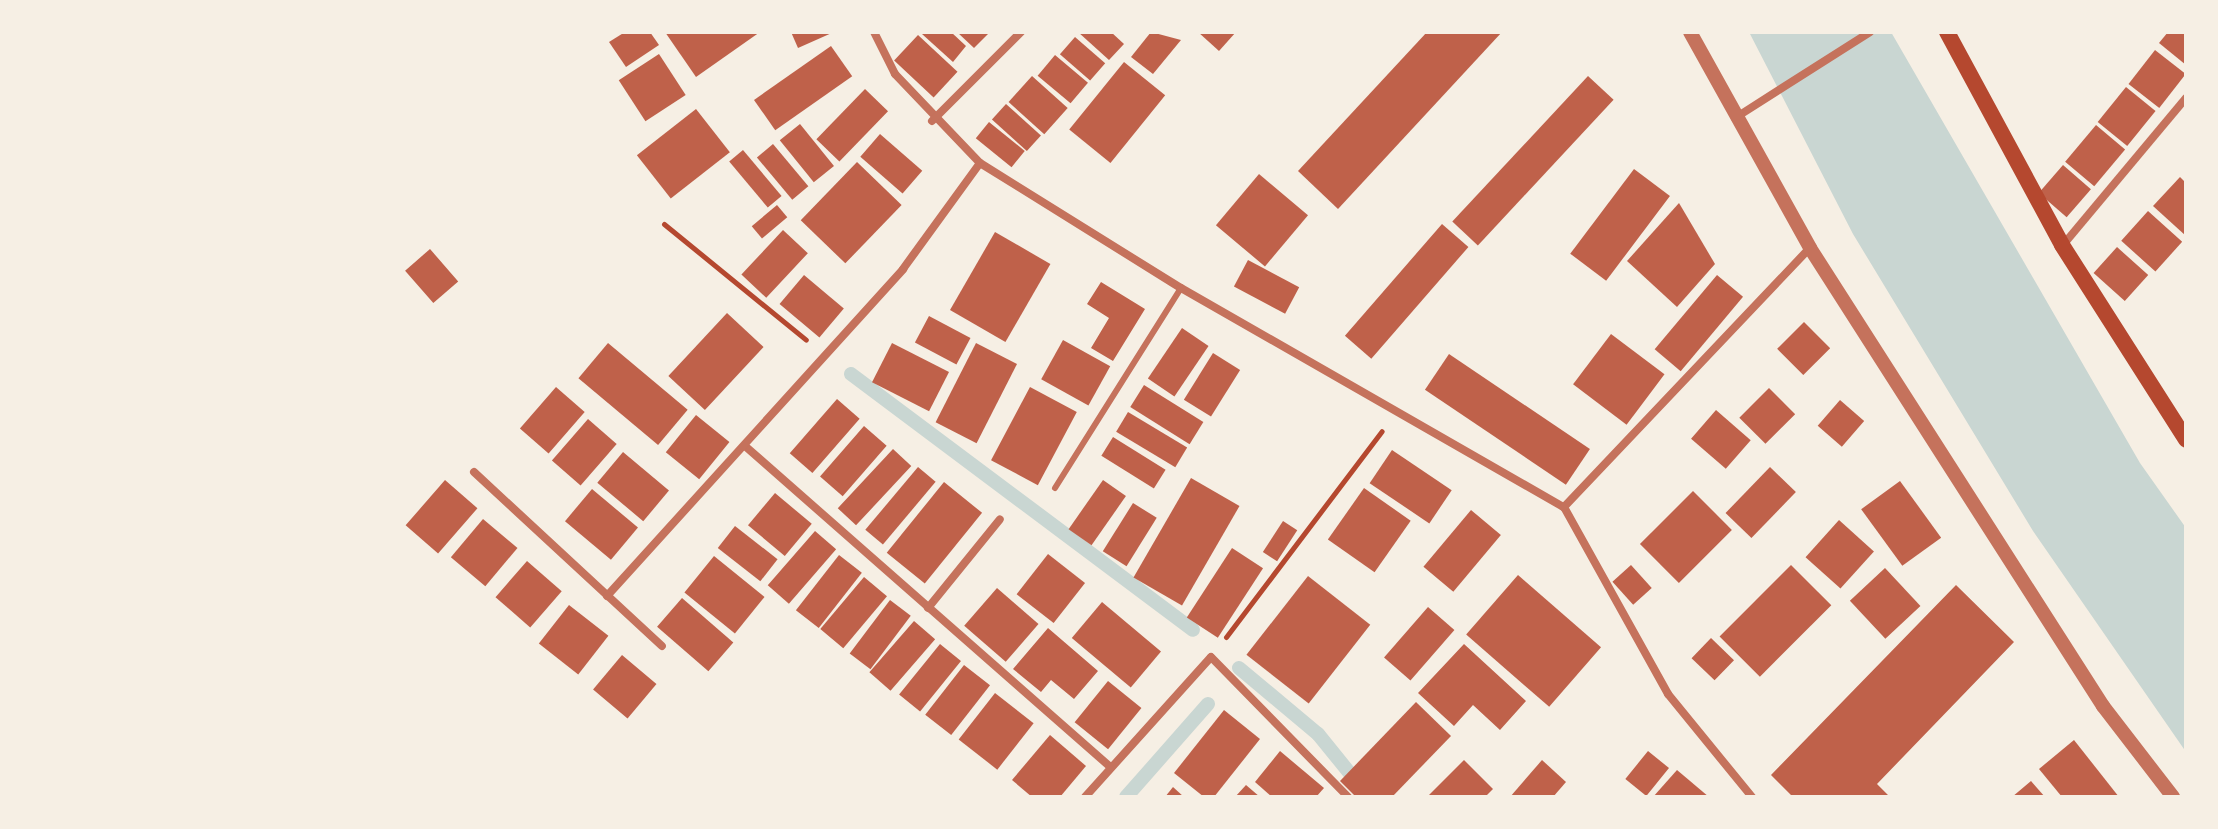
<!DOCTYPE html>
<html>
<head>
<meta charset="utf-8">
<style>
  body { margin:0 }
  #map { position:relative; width:2218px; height:829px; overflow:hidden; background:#f6efe4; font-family:"IBM Plex Serif",serif }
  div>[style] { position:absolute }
  .water>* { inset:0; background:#c9d6d2 }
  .stream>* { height:14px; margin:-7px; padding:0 7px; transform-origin:7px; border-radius:7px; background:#c9d6d2 }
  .building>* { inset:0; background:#bf614a; transform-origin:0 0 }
  .path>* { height:5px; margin:-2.5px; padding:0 2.5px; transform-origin:2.5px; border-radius:2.5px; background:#b5482f }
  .service>* { height:6px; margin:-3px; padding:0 3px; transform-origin:3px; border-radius:3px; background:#c5725c }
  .minor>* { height:8px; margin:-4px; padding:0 4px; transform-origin:4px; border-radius:4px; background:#c5725c }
  .tertiary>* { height:14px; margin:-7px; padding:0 7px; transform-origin:7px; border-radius:7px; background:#c5725c }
  .secondary>* { height:16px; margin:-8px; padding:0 8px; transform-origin:8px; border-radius:8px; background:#b5482f }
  span { translate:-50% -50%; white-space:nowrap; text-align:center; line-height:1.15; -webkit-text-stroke:6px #f6efe4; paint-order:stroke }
  .frame { position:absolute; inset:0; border:34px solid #f6efe4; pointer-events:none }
</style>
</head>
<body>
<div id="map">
  <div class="water">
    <i style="clip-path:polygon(1749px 32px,1891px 32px,2140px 463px,2186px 528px,2186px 752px,2033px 531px,1853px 234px)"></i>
  </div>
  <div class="stream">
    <i style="left:851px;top:374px;width:427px;rotate:36.8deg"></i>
    <i style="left:1239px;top:668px;width:103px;rotate:39.9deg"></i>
    <i style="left:1318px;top:734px;width:81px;rotate:51deg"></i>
    <i style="left:1126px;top:797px;width:124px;rotate:-48.6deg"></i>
  </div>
  <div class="building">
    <i style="clip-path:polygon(625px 32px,650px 32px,659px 45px,626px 67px,609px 42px)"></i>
    <i style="clip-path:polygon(665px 32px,760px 32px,696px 77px)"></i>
    <i style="clip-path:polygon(791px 32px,834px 32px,798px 48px)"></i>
    <i style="clip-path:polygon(951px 32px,966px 46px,953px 62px,922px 34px)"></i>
    <i style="clip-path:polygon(957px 32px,990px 32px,974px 48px)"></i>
    <i style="clip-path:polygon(1078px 32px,1111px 32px,1124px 44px,1109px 60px)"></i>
    <i style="clip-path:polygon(1151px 32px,1181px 40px,1153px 74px,1131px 57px)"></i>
    <i style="clip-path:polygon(1198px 32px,1236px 32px,1219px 51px)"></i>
    <i style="clip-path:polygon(1427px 32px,1502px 32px,1338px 209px,1298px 171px)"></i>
    <i style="clip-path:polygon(2168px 32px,2186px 32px,2186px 65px,2159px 43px)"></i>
    <i style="left:918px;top:35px;width:54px;height:35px;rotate:43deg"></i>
    <i style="left:1075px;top:37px;width:40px;height:23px;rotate:41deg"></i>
    <i style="left:831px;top:46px;width:37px;height:94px;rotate:55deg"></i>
    <i style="left:2155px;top:50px;width:39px;height:43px;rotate:38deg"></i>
    <i style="left:659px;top:54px;width:49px;height:48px;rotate:57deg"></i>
    <i style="left:1055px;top:55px;width:43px;height:27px;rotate:40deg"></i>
    <i style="left:1124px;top:62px;width:53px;height:87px;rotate:39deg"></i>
    <i style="left:1032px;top:76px;width:48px;height:35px;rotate:42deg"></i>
    <i style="left:1588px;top:76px;width:35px;height:199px;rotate:43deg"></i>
    <i style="left:2126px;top:87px;width:38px;height:45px;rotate:39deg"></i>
    <i style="left:865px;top:89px;width:32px;height:70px;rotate:44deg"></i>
    <i style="left:1006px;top:104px;width:47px;height:21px;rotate:42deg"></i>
    <i style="left:696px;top:109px;width:55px;height:75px;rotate:52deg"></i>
    <i style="left:989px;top:122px;width:46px;height:21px;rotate:39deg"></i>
    <i style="left:800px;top:124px;width:54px;height:26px;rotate:51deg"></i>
    <i style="left:2096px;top:125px;width:38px;height:48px;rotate:40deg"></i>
    <i style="left:880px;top:134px;width:56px;height:30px;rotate:41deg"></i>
    <i style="left:773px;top:144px;width:55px;height:21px;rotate:50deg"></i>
    <i style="left:743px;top:150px;width:60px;height:18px;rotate:50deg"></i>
    <i style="left:857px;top:162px;width:62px;height:81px;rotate:44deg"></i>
    <i style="left:2063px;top:165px;width:37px;height:37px;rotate:41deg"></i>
    <i style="left:1634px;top:169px;width:45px;height:106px;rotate:37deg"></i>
    <i style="left:1259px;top:174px;width:64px;height:67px;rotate:40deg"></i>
    <i style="clip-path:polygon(2180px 177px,2186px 183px,2186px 236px,2153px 206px)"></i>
    <i style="clip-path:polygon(1679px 203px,1715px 264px,1677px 307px,1627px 261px)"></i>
    <i style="left:777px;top:205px;width:16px;height:33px;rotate:50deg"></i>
    <i style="left:2148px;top:211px;width:46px;height:40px;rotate:42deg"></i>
    <i style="left:1442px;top:224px;width:35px;height:148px;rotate:41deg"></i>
    <i style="left:783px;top:230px;width:34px;height:61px;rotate:43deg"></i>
    <i style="left:995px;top:232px;width:64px;height:90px;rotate:30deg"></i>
    <i style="left:2117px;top:247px;width:42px;height:35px;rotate:42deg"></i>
    <i style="left:430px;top:249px;width:43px;height:33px;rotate:49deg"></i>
    <i style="left:1248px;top:260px;width:58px;height:30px;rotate:28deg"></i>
    <i style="left:804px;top:275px;width:52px;height:38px;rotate:40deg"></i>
    <i style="left:1717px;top:275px;width:34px;height:97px;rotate:40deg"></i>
    <i style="clip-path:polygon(1101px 282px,1145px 309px,1113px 361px,1091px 348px,1109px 318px,1087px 304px)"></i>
    <i style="left:727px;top:313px;width:50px;height:86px;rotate:43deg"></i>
    <i style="left:929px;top:316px;width:47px;height:30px;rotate:28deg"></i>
    <i style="left:1804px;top:322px;width:37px;height:38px;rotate:45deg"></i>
    <i style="left:1182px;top:328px;width:32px;height:61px;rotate:34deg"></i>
    <i style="left:1611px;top:334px;width:67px;height:63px;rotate:37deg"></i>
    <i style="left:1063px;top:340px;width:54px;height:45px;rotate:29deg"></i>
    <i style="left:608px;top:343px;width:104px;height:46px;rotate:40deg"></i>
    <i style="left:892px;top:343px;width:64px;height:44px;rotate:27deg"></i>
    <i style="left:976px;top:343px;width:46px;height:89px;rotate:27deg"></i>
    <i style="left:1213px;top:353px;width:32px;height:55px;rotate:32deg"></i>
    <i style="left:1449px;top:354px;width:170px;height:43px;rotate:34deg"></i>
    <i style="left:1144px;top:385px;width:70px;height:26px;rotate:32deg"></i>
    <i style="left:556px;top:387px;width:38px;height:55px;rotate:41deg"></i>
    <i style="left:1030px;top:387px;width:53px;height:83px;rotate:28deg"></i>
    <i style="left:1769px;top:388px;width:37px;height:42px;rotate:45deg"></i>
    <i style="left:837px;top:399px;width:30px;height:72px;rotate:41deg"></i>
    <i style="left:1840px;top:400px;width:32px;height:34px;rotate:41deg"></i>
    <i style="left:1716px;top:410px;width:46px;height:38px;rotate:41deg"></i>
    <i style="left:1128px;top:412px;width:69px;height:23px;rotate:31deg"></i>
    <i style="left:696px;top:415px;width:43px;height:48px;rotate:39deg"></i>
    <i style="left:588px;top:419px;width:38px;height:55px;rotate:41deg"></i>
    <i style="left:864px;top:426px;width:30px;height:67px;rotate:41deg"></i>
    <i style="left:1113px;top:437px;width:62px;height:22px;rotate:32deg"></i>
    <i style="left:893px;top:449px;width:25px;height:81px;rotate:43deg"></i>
    <i style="left:1392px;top:450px;width:72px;height:40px;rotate:34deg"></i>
    <i style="left:623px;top:452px;width:60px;height:40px;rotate:40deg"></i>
    <i style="left:918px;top:467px;width:23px;height:82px;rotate:40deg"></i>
    <i style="left:1770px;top:467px;width:36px;height:64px;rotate:44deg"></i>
    <i style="left:1191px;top:478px;width:56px;height:115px;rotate:30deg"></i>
    <i style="left:445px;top:480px;width:43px;height:60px;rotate:41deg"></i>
    <i style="left:1103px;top:480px;width:28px;height:60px;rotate:35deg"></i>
    <i style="left:1900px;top:481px;width:70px;height:48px;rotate:54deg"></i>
    <i style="left:944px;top:482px;width:49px;height:91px;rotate:39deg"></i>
    <i style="left:1364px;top:488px;width:57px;height:63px;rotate:35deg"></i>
    <i style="left:592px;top:489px;width:60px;height:42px;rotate:40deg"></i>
    <i style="left:1693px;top:491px;width:55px;height:75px;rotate:45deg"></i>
    <i style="left:775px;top:493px;width:48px;height:42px;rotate:40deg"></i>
    <i style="left:1133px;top:503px;width:28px;height:57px;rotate:32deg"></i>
    <i style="left:1471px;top:510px;width:39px;height:74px;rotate:40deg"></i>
    <i style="left:483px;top:519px;width:45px;height:50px;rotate:40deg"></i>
    <i style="left:1839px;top:520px;width:47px;height:50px;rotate:42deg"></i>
    <i style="left:1283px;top:521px;width:17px;height:37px;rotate:33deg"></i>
    <i style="left:735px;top:526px;width:54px;height:28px;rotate:38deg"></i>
    <i style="left:815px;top:531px;width:28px;height:72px;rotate:41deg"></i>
    <i style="left:1232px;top:548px;width:37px;height:83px;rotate:33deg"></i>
    <i style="left:1048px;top:554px;width:47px;height:51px;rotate:38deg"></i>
    <i style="left:839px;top:555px;width:29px;height:70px;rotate:38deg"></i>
    <i style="left:714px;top:556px;width:65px;height:47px;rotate:39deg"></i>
    <i style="left:527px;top:561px;width:46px;height:48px;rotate:41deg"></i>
    <i style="left:1631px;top:565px;width:31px;height:25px;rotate:48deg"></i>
    <i style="left:1791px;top:565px;width:57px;height:101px;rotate:45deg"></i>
    <i style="left:1885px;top:568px;width:52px;height:48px;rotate:47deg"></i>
    <i style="left:1518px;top:575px;width:110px;height:79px;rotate:41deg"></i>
    <i style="left:1308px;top:576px;width:79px;height:100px;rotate:38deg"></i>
    <i style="left:864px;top:577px;width:30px;height:68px;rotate:40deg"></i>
    <i style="clip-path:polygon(1956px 585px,2014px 642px,1877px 784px,1890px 797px,1793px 797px,1771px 775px)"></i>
    <i style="left:997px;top:588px;width:55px;height:50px;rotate:41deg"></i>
    <i style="left:682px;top:598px;width:68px;height:38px;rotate:41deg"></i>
    <i style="left:890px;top:600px;width:26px;height:67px;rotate:37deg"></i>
    <i style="left:1102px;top:602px;width:77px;height:47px;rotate:40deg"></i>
    <i style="left:569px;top:605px;width:50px;height:49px;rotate:38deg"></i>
    <i style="left:1428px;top:607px;width:35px;height:67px;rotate:41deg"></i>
    <i style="left:914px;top:621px;width:28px;height:68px;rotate:41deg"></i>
    <i style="clip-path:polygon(1048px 628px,1098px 671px,1074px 699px,1051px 680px,1041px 692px,1013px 669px)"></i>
    <i style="left:1711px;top:638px;width:32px;height:28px;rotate:44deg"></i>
    <i style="left:940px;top:644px;width:27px;height:65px;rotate:39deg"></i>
    <i style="clip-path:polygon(1464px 644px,1526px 701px,1500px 730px,1473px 705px,1454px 726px,1418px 693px)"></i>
    <i style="left:622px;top:655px;width:45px;height:45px;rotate:40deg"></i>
    <i style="left:964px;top:665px;width:33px;height:63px;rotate:38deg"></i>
    <i style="left:1108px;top:681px;width:43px;height:53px;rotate:39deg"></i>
    <i style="left:995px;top:693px;width:49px;height:59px;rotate:38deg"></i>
    <i style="clip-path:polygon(1416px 702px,1451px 736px,1392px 797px,1356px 797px,1340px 781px)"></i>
    <i style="clip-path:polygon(1224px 710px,1260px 739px,1214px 797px,1204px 797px,1174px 773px)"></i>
    <i style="clip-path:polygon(1050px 735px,1086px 766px,1060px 797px,1032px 797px,1012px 780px)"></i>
    <i style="clip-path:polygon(2074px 740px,2119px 797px,2062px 797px,2039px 769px)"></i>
    <i style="clip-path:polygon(1280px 751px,1324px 788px,1316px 797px,1272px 797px,1255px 782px)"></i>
    <i style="left:1648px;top:751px;width:27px;height:36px;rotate:39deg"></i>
    <i style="clip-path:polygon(1464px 760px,1493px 789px,1485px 797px,1427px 797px)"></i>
    <i style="clip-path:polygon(1542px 760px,1566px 782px,1553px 797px,1510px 797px)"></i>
    <i style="clip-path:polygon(1677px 770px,1709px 797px,1653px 797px)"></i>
    <i style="clip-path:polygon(2031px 781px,2045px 797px,2012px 797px)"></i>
    <i style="clip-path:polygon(1246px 785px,1260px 797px,1235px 797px)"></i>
    <i style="clip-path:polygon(1173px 787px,1184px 797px,1165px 797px)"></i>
  </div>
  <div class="path">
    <i style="left:664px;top:224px;width:183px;rotate:39.2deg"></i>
    <i style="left:1226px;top:637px;width:258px;rotate:-52.9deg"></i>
  </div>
  <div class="service">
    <i style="left:1055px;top:488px;width:236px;rotate:-57.8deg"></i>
  </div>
  <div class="minor">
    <i style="left:874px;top:32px;width:47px;rotate:63.4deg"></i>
    <i style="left:895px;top:74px;width:123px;rotate:46.3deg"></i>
    <i style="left:980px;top:163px;width:237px;rotate:31.9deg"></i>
    <i style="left:1181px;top:288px;width:441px;rotate:29.8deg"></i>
    <i style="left:1564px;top:507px;width:214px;rotate:60.9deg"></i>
    <i style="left:1668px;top:694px;width:133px;rotate:50.8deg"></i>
    <i style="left:1735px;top:118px;width:160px;rotate:-32.5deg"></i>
    <i style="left:932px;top:121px;width:126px;rotate:-45deg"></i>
    <i style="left:2063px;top:245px;width:192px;rotate:-50.1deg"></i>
    <i style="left:745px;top:446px;width:486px;rotate:41.3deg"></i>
    <i style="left:474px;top:472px;width:256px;rotate:42.8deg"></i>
    <i style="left:1564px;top:507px;width:357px;rotate:-46.5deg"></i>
    <i style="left:607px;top:596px;width:441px;rotate:-47.8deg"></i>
    <i style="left:903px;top:269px;width:131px;rotate:-54deg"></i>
    <i style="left:928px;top:608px;width:114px;rotate:-51deg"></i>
    <i style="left:1085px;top:797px;width:188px;rotate:-48deg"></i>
    <i style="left:1211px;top:657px;width:196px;rotate:45.6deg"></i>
  </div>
  <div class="tertiary">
    <i style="left:1690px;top:32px;width:247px;rotate:60.9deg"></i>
    <i style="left:1810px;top:248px;width:544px;rotate:57.39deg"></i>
    <i style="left:2103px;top:706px;width:115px;rotate:52.4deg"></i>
  </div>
  <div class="secondary">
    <i style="left:1947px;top:32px;width:242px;rotate:61.6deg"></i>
    <i style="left:2062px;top:245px;width:231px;rotate:57.5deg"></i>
  </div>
  <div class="frame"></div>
</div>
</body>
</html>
